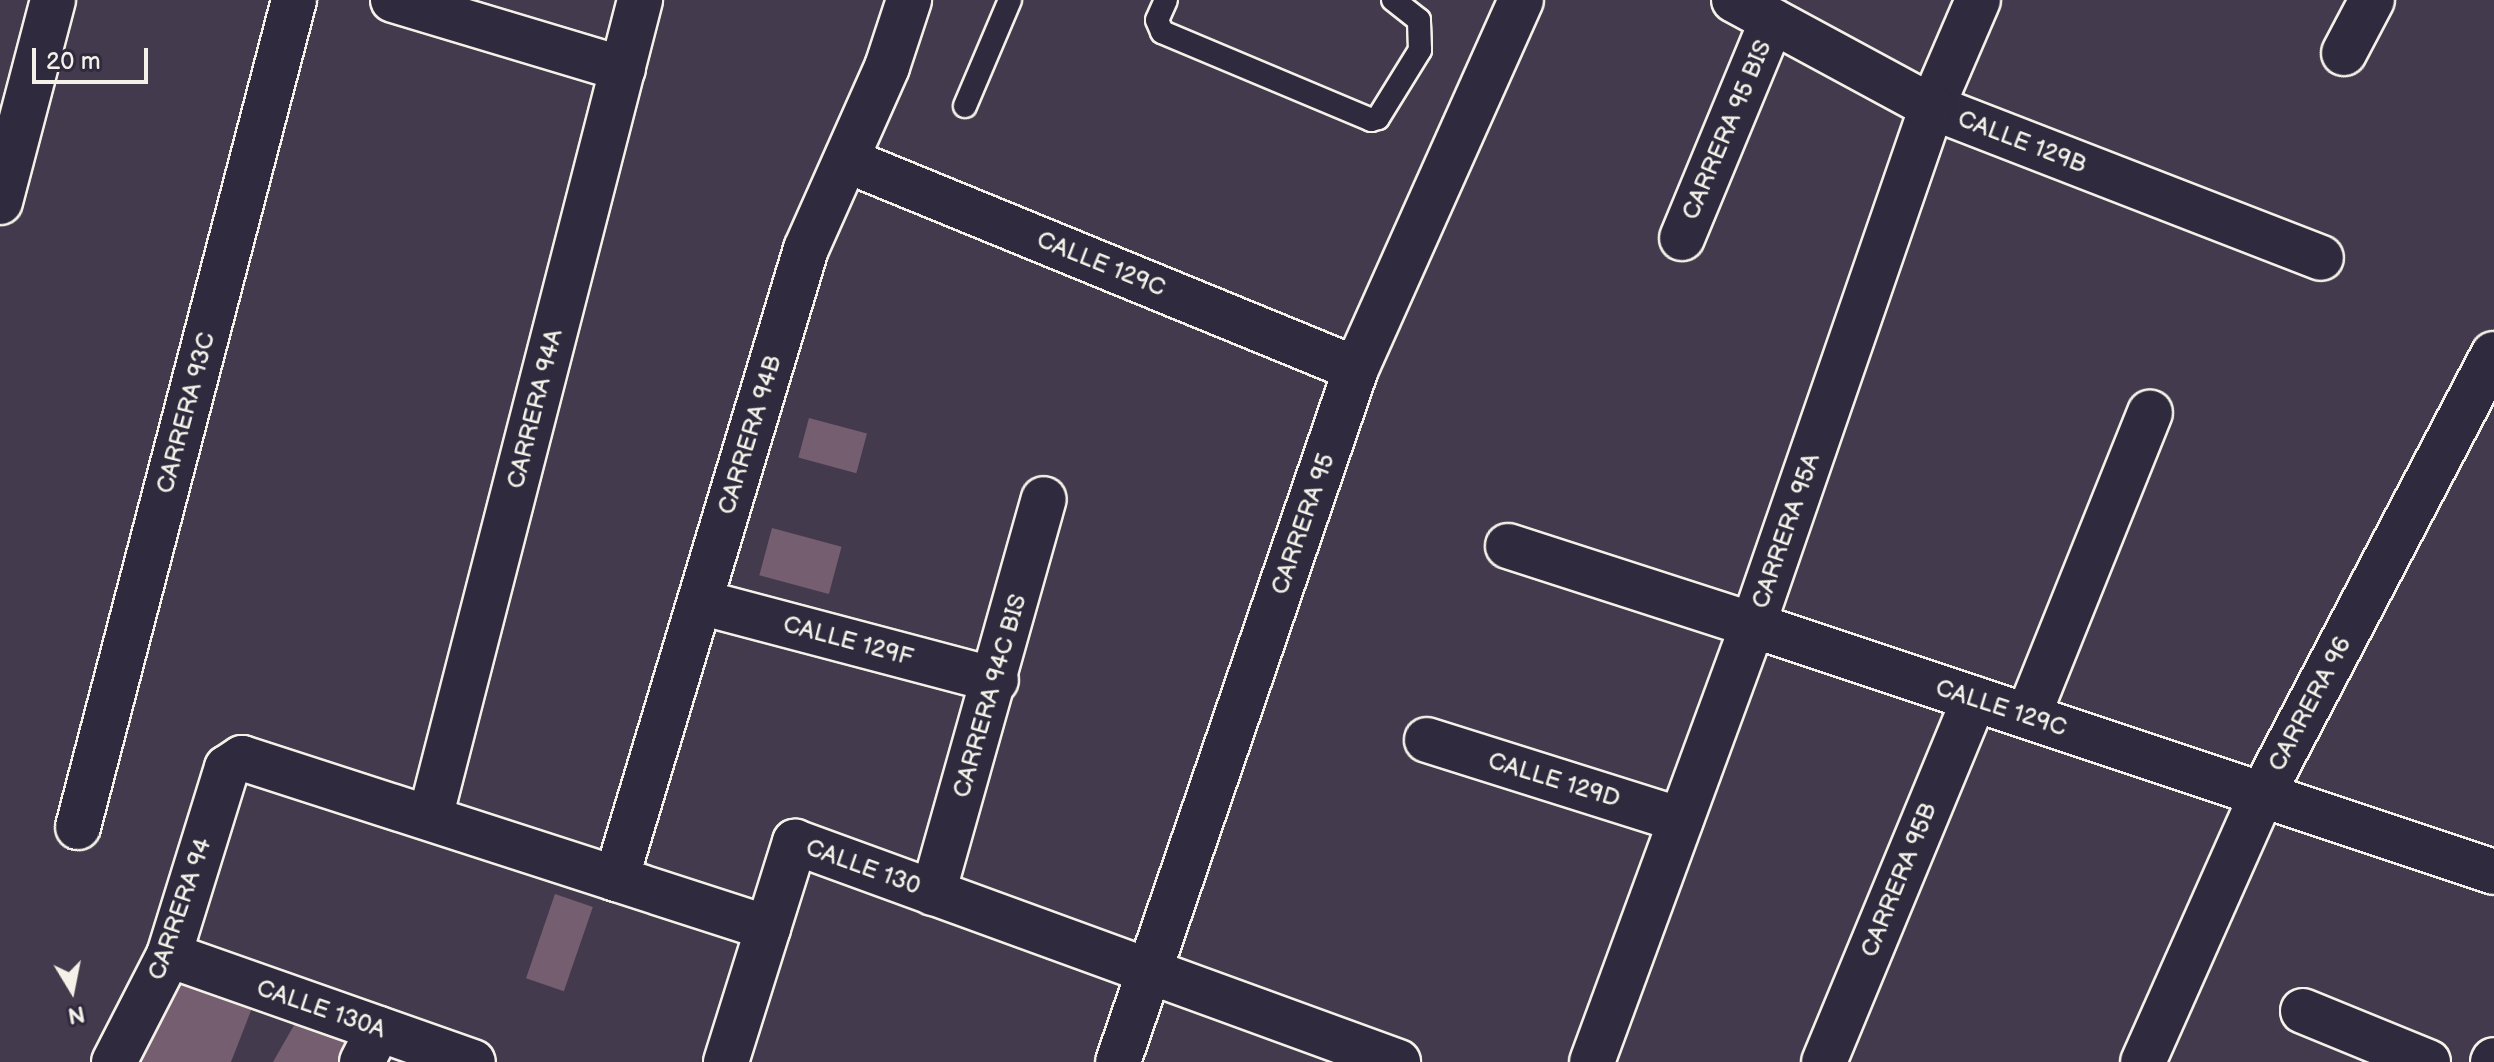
<!DOCTYPE html>
<html>
<head>
<meta charset="utf-8">
<style>
  body { margin:0 }
  #map { position:relative; width:2494px; height:1062px; overflow:hidden; background:#443a4d; font-family:"Balsamiq Sans",sans-serif }
  div>[style] { position:absolute }
  .building>* { inset:0; background:#765e71; transform-origin:0 0 }
  .roads { filter:drop-shadow(2px 0 #f4f1e8) drop-shadow(-2px 0 #f4f1e8) drop-shadow(0 2px #f4f1e8) drop-shadow(0 -2px #f4f1e8) }
  .lane>* { height:22px; margin:-11px; padding:0 11px; transform-origin:11px; border-radius:11px; background:#2f2a3d }
  .street>* { height:44px; margin:-22px; padding:0 22px; transform-origin:22px; border-radius:22px; background:#2f2a3d }
  .secondary>* { height:44px; margin:-22px; padding:0 22px; transform-origin:22px; border-radius:22px; background:#2f2a3d }
  span { translate:-50% -50%; white-space:nowrap; text-align:center; line-height:1.15; -webkit-text-stroke:7px #2f2a3d; paint-order:stroke }
  .street-label { font-size:24px; color:#f4f1e8 }
  .north { position:absolute; left:32px; top:950px; width:80px; height:80px; -webkit-text-stroke:6px #2f2a3d; paint-order:stroke; rotate:170deg; font-size:22px; font-weight:700; line-height:32px; text-align:center; color:#f4f1e8 }
  .north::after { content:''; display:block; margin:auto; width:28px; height:36px; background:#f4f1e8; clip-path:polygon(50% 0,100% 100%,50% 72%,0 100%) }
  .scale { position:absolute; left:32px; top:48px; width:116px; height:36px; box-sizing:border-box; border:4px solid #f4f1e8; border-top:0; padding-left:10px; font-size:24px; line-height:28px; white-space:nowrap; color:#f4f1e8; -webkit-text-stroke:6px #2f2a3d; paint-order:stroke }
</style>
</head>
<body>
<div id="map">
  <div class="building">
    <i style="left:809px;top:418px;width:60px;height:41px;rotate:15deg"></i>
    <i style="left:772px;top:528px;width:72px;height:49px;rotate:15deg"></i>
    <i style="left:555px;top:894px;width:40px;height:89px;rotate:19deg"></i>
    <i style="clip-path:polygon(175px 978px,252px 1008px,231px 1062px,122px 1062px)"></i>
    <i style="clip-path:polygon(297px 1020px,359px 1043px,350px 1062px,273px 1062px)"></i>
  </div>
  <div class="roads">
    <div class="lane">
      <i style="left:1166px;top:0;width:22px;rotate:114deg"></i>
      <i style="left:1157px;top:20px;width:13px;rotate:67deg"></i>
      <i style="left:1162px;top:32px;width:227px;rotate:22.8deg"></i>
      <i style="left:1371px;top:120px;width:7px;rotate:-16deg"></i>
      <i style="left:1378px;top:118px;width:80px;rotate:-58.3deg"></i>
      <i style="left:1420px;top:50px;width:30px;rotate:-92deg"></i>
      <i style="left:1419px;top:20px;width:33px;rotate:-142deg"></i>
      <i style="left:965px;top:106px;width:115px;rotate:-67deg"></i>
    </div>
    <div class="street">
      <i style="left:393px;top:0;width:240px;rotate:16.7deg"></i>
      <i style="left:1978px;top:0;width:116px;rotate:113.3deg"></i>
      <i style="left:1932px;top:107px;width:417px;rotate:21.2deg"></i>
      <i style="left:2344px;top:53px;width:60px;rotate:-62.2deg"></i>
      <i style="left:846px;top:160px;width:551px;rotate:22.28deg"></i>
      <i style="left:0;top:202px;width:209px;rotate:-75.3deg"></i>
      <i style="left:1682px;top:238px;width:235px;rotate:-67.5deg"></i>
      <i style="left:1508px;top:546px;width:257px;rotate:17.9deg"></i>
      <i style="left:700px;top:602px;width:306px;rotate:14.8deg"></i>
      <i style="left:2028px;top:716px;width:327px;rotate:-68.1deg"></i>
      <i style="left:1427px;top:740px;width:266px;rotate:17.5deg"></i>
      <i style="left:430px;top:818px;width:845px;rotate:-75.6deg"></i>
      <i style="left:78px;top:827px;width:855px;rotate:-75.36deg"></i>
      <i style="left:616px;top:879px;width:658px;rotate:-73.22deg"></i>
      <i style="left:806px;top:249px;width:199px;rotate:-66deg"></i>
      <i style="left:887px;top:67px;width:71px;rotate:-71.8deg"></i>
      <i style="left:933px;top:893px;width:409px;rotate:-74.3deg"></i>
      <i style="left:169px;top:955px;width:322px;rotate:19.4deg"></i>
      <i style="left:2303px;top:1011px;width:135px;rotate:22.2deg"></i>
      <i style="left:114px;top:1062px;width:120px;rotate:-62.8deg"></i>
      <i style="left:169px;top:955px;width:196px;rotate:-72.8deg"></i>
      <i style="left:227px;top:768px;width:18px;rotate:-34deg"></i>
      <i style="left:242px;top:758px;width:553px;rotate:17.91deg"></i>
      <i style="left:362px;top:1062px;width:37px;rotate:-63deg"></i>
      <i style="left:726px;top:1062px;width:231px;rotate:-72.6deg"></i>
      <i style="left:795px;top:842px;width:642px;rotate:20.04deg"></i>
      <i style="left:1118px;top:1062px;width:733px;rotate:-71.05deg"></i>
      <i style="left:1356px;top:369px;width:404px;rotate:-65.9deg"></i>
      <i style="left:1824px;top:1062px;width:393px;rotate:-67.5deg"></i>
      <i style="left:2143px;top:1062px;width:292px;rotate:-66deg"></i>
      <i style="left:2262px;top:795px;width:498px;rotate:-62.3deg"></i>
      <i style="left:2493px;top:1062px;width:2px;rotate:-63deg"></i>
    </div>
    <div class="secondary">
      <i style="left:1753px;top:625px;width:781px;rotate:18.43deg"></i>
      <i style="left:1592px;top:1062px;width:466px;rotate:-69.8deg"></i>
      <i style="left:1753px;top:625px;width:548px;rotate:-70.94deg"></i>
      <i style="left:1932px;top:107px;width:225px;rotate:-151.6deg"></i>
    </div>
  </div>
  <div class="street-label">
    <span style="left:1727px;top:130px;rotate:-67deg">CARRERA 95 BIS</span>
    <span style="left:2022px;top:142px;rotate:21deg">CALLE 129B</span>
    <span style="left:1101px;top:264px;rotate:22deg">CALLE 129C</span>
    <span style="left:535px;top:409px;rotate:-76deg">CARRERA 94A</span>
    <span style="left:186px;top:413px;rotate:-75deg">CARRERA 93C</span>
    <span style="left:750px;top:435px;rotate:-73deg">CARRERA 94B</span>
    <span style="left:1303px;top:524px;rotate:-71deg">CARRERA 95</span>
    <span style="left:1786px;top:531px;rotate:-71deg">CARRERA 95A</span>
    <span style="left:848px;top:641px;rotate:15deg">CALLE 129F</span>
    <span style="left:990px;top:696px;rotate:-74deg">CARRERA 94C BIS</span>
    <span style="left:2310px;top:704px;rotate:-62deg">CARRERA 96</span>
    <span style="left:2001px;top:708px;rotate:18deg">CALLE 129C</span>
    <span style="left:1554px;top:780px;rotate:17deg">CALLE 129D</span>
    <span style="left:863px;top:867px;rotate:20deg">CALLE 130</span>
    <span style="left:1899px;top:880px;rotate:-68deg">CARRERA 95B</span>
    <span style="left:180px;top:909px;rotate:-71deg">CARRERA 94</span>
    <span style="left:321px;top:1009px;rotate:19deg">CALLE 130A</span>
  </div>
  <div class="north">N</div>
  <div class="scale">20 m</div>
</div>
</body>
</html>
